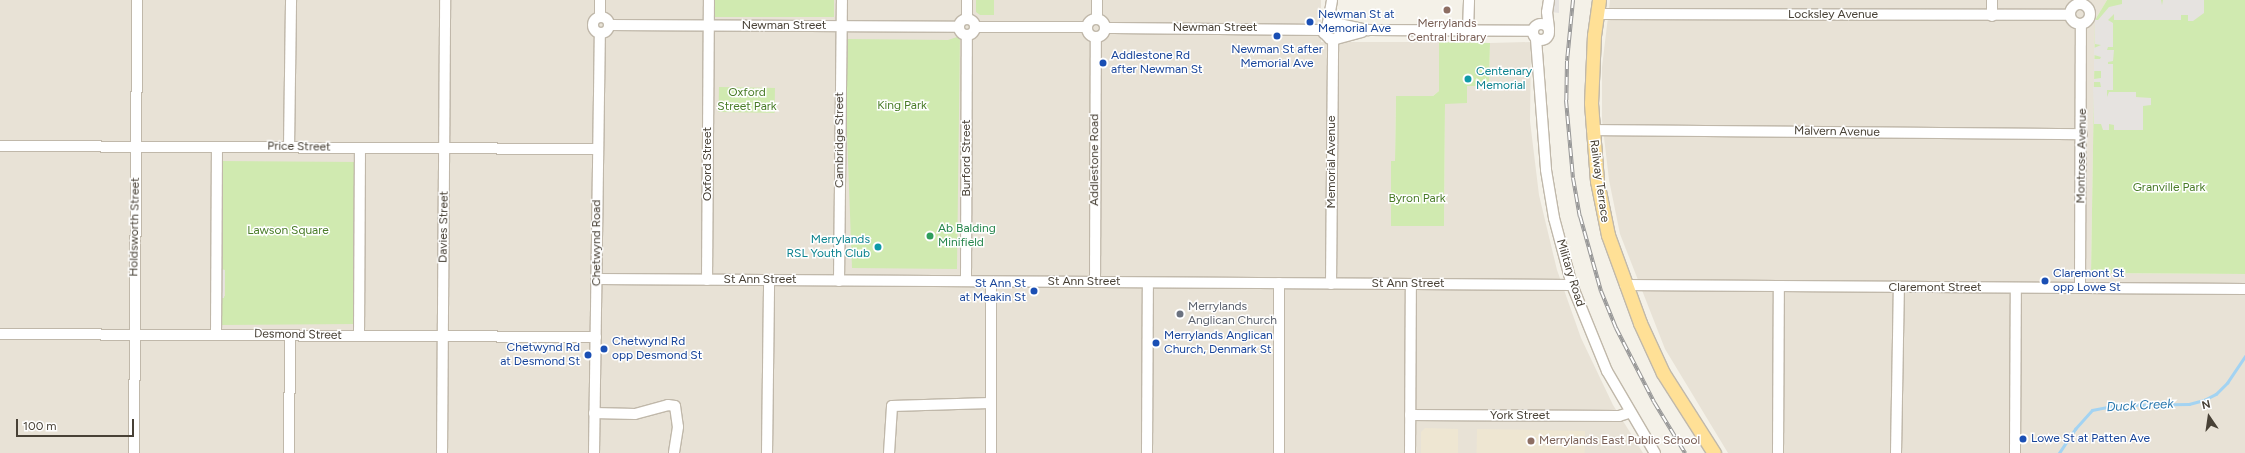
<!DOCTYPE html>
<html>
<head>
<meta charset="utf-8">
<style>
  body { margin:0 }
  #map { position:relative; width:2245px; height:453px; overflow:hidden; background:#f4f1e8; font-family:Figtree,sans-serif }
  div>[style] { position:absolute }
  .residential>* { inset:0; background:#e8e2d6 }
  .education>* { inset:0; background:#eee6d2; transform-origin:0 0 }
  .green>* { inset:0; background:#d0eab0; transform-origin:0 0 }
  .parking>* { inset:0; background:#e6e3e0 }
  .stream>* { height:2.5px; margin:-1.25px; padding:0 1.25px; transform-origin:1.25px; border-radius:1.25px; background:#a3d3f2 }
  .roads { filter:drop-shadow(1px 0 #c0b8aa) drop-shadow(-1px 0 #c0b8aa) drop-shadow(0 1px #c0b8aa) drop-shadow(0 -1px #c0b8aa) }
  .minor>* { height:10px; margin:-5px; padding:0 5px; transform-origin:5px; border-radius:5px; background:#fff }
  .minor>.ring { margin:-5px; padding:0; box-sizing:content-box; background:none; border:10px solid #fff; border-radius:50% }
  .major>* { height:13px; margin:-6.5px; padding:0 6.5px; transform-origin:6.5px; border-radius:6.5px; background:#ffe096 }
  .rail>* { height:4px; margin-top:-2px; transform-origin:0; background:repeating-linear-gradient(90deg,#fff 0 8px,#979797 0 16px); box-sizing:border-box; border-block:1px solid #979797 }
  .dots>* { width:11px; height:11px; translate:-50% -50%; box-sizing:border-box; border:2px solid #fff; border-radius:50% }
  span { translate:-50% -50%; white-space:nowrap; text-align:center; line-height:1.15; -webkit-text-stroke:3px #fff; paint-order:stroke }
  .transit-label { font-size:12px; color:#164399 }
  .left { translate:0 -50%; text-align:left }
  .right { translate:-100% -50%; text-align:right }
  .street-label { font-size:12px; color:#484136 }
  .education-label { font-size:12px; color:#785e54 }
  .culture-label { font-size:12px; color:#0d838f }
  .park-label { font-size:12px; color:#497c28 }
  .leisure-label { font-size:12px; color:#27864d }
  .worship-label { font-size:12px; color:#5b616d }
  .water-label { font-size:13px; color:#2b79af; font-style:italic }
  .north { position:absolute; left:2189px; top:397px; width:40px; height:40px; -webkit-text-stroke:3px #fff; paint-order:stroke; rotate:347deg; font-size:11px; font-weight:700; line-height:16px; text-align:center; color:#484136 }
  .north::after { content:''; display:block; margin:auto; width:14px; height:18px; background:#484136; clip-path:polygon(50% 0,100% 100%,50% 72%,0 100%) }
  .scale { position:absolute; left:16px; top:419px; width:118px; height:18px; box-sizing:border-box; border:2px solid #484136; border-top:0; padding-left:5px; font-size:12px; line-height:14px; white-space:nowrap; color:#484136; -webkit-text-stroke:3px #fff; paint-order:stroke }
</style>
</head>
<body>
<div id="map">
  <div class="residential">
    <i style="clip-path:polygon(0 0,1321px 0,1321px 42px,1439px 42px,1439px 91px,1433px 96px,1396px 96px,1395px 161px,1391px 161px,1391px 226px,1444px 226px,1445px 103px,1467px 103px,1467px 86px,1489px 85px,1490px 43px,1531px 42px,1530px 121px,1539px 195px,1557px 270px,1581px 338px,1613px 405px,1643px 453px,0 453px)"></i>
    <i style="clip-path:polygon(1610px 0,2107px 0,2095px 20px,2091px 273px,2245px 274px,2245px 453px,1728px 453px,1665px 349px,1620px 234px,1609px 180px,1602px 120px,1602px 67px)"></i>
  </div>
  <div class="education">
    <i style="clip-path:polygon(1425px 428px,1458px 429px,1458px 453px,1421px 453px,1421px 432px)"></i>
    <i style="left:1477px;top:429px;width:108px;height:24px;rotate:1deg"></i>
  </div>
  <div class="green">
    <i style="left:713px;top:0;width:121px;height:17px"></i>
    <i style="clip-path:polygon(976px 0,994px 0,994px 15px,980px 15px,976px 12px)"></i>
    <i style="clip-path:polygon(2107px 0,2245px 0,2245px 274px,2091px 273px,2095px 20px)"></i>
    <i style="clip-path:polygon(960px 36px,957px 269px,852px 268px,846px 107px,847px 39px,948px 40px)"></i>
    <i style="clip-path:polygon(1439px 42px,1490px 43px,1489px 86px,1467px 86px,1467px 103px,1445px 104px,1444px 226px,1391px 226px,1391px 161px,1395px 161px,1396px 96px,1433px 96px,1439px 91px)"></i>
    <i style="left:719px;top:87px;width:56px;height:25px;rotate:1deg"></i>
    <i style="clip-path:polygon(219px 161px,358px 162px,356px 324px,220px 325px,220px 298px,225px 296px,225px 270px,220px 269px)"></i>
  </div>
  <div class="parking">
    <i style="clip-path:polygon(1552px 0,1559px 0,1559px 13px,1551px 12px)"></i>
    <i style="clip-path:polygon(2122px 0,2161px 0,2162px 5px,2163px 0,2204px 0,2204px 13px,2193px 21px,2188px 21px,2188px 15px,2181px 15px,2181px 20px,2114px 20px,2114px 14px,2108px 20px,2113px 23px,2113px 47px,2108px 47px,2107px 50px,2114px 50px,2113px 61px,2108px 62px,2108px 64px,2113px 64px,2113px 90px,2107px 90px,2107px 97px,2109px 92px,2136px 92px,2136px 97px,2151px 98px,2151px 105px,2143px 106px,2143px 130px,2114px 130px,2114px 125px,2109px 124px,2109px 130px,2103px 130px,2101px 124px,2094px 124px,2093px 87px,2101px 87px,2100px 82px,2094px 82px,2094px 79px,2101px 78px,2101px 71px,2094px 71px,2094px 59px,2100px 59px,2101px 57px,2094px 55px,2094px 48px,2101px 45px,2095px 44px,2095px 20px,2098px 20px,2109px 7px,2122px 4px)"></i>
    <i style="clip-path:polygon(217px 269px,225px 270px,224px 298px,217px 298px)"></i>
  </div>
  <div class="stream">
    <i style="left:2059px;top:453px;width:29px;rotate:-56deg"></i>
    <i style="left:2075px;top:429px;width:25px;rotate:-48deg"></i>
    <i style="left:2092px;top:410px;width:25px;rotate:-11deg"></i>
    <i style="left:2117px;top:405px;width:72px;rotate:-0.8deg"></i>
    <i style="left:2189px;top:404px;width:16px;rotate:-15deg"></i>
    <i style="left:2204px;top:400px;width:13px;rotate:-27deg"></i>
    <i style="left:2216px;top:394px;width:16px;rotate:-45deg"></i>
    <i style="left:2227px;top:383px;width:32px;rotate:-56deg"></i>
  </div>
  <div class="roads">
    <div class="minor">
      <i style="left:600px;top:0;width:17px;rotate:90deg"></i>
      <i style="left:1549px;top:0;width:12px;rotate:99deg"></i>
      <i style="left:1547px;top:12px;width:17px;rotate:83deg"></i>
      <i style="left:1992px;top:0;width:16px;rotate:90deg"></i>
      <i class="ring" style="left:2070px;top:4px;width:10px;height:10px"></i>
      <i style="left:1597px;top:14px;width:472px;rotate:0.1deg"></i>
      <i class="ring" style="left:593px;top:17px;width:6px;height:6px"></i>
      <i class="ring" style="left:1087px;top:19px;width:8px;height:8px"></i>
      <i class="ring" style="left:959px;top:19px;width:6px;height:6px"></i>
      <i style="left:967px;top:19px;width:19px;rotate:-90deg"></i>
      <i style="left:1097px;top:19px;width:19px;rotate:-90deg"></i>
      <i style="left:1328px;top:23px;width:23px;rotate:-80deg"></i>
      <i class="ring" style="left:1533px;top:24px;width:6px;height:6px"></i>
      <i style="left:1339px;top:24px;width:30px;rotate:12deg"></i>
      <i style="left:1368px;top:30px;width:165px;rotate:0.3deg"></i>
      <i style="left:609px;top:25px;width:350px;rotate:0.3deg"></i>
      <i style="left:975px;top:27px;width:112px"></i>
      <i style="left:1106px;top:28px;width:217px;rotate:0.5deg"></i>
      <i style="left:1468px;top:30px;width:30px;rotate:-88deg"></i>
      <i style="left:1338px;top:38px;width:9px;rotate:-63deg"></i>
      <i style="left:1342px;top:30px;width:7px;rotate:-117deg"></i>
      <i style="left:1339px;top:24px;width:11px;rotate:-175deg"></i>
      <i style="left:1328px;top:23px;width:11px;rotate:112deg"></i>
      <i style="left:1324px;top:33px;width:8px;rotate:45deg"></i>
      <i style="left:1330px;top:39px;width:6px"></i>
      <i style="left:1336px;top:39px;width:27px;rotate:-15deg"></i>
      <i style="left:1536px;top:39px;width:131px;rotate:85.6deg"></i>
      <i style="left:1546px;top:170px;width:49px;rotate:80.5deg"></i>
      <i style="left:1554px;top:218px;width:69px;rotate:75deg"></i>
      <i style="left:1572px;top:285px;width:93px;rotate:67.9deg"></i>
      <i style="left:1607px;top:371px;width:95px;rotate:59.7deg"></i>
      <i style="left:1592px;top:130px;width:490px;rotate:0.5deg"></i>
      <i style="left:0;top:146px;width:598px;rotate:0.29deg"></i>
      <i style="left:289px;top:147px;width:147px;rotate:-89.2deg"></i>
      <i style="left:597px;top:279px;width:975px;rotate:0.35deg"></i>
      <i style="left:707px;top:280px;width:280px;rotate:-89.6deg"></i>
      <i style="left:839px;top:281px;width:281px;rotate:-89.4deg"></i>
      <i style="left:966px;top:281px;width:246px;rotate:-89.8deg"></i>
      <i style="left:1095px;top:282px;width:245px;rotate:-89.8deg"></i>
      <i style="left:1331px;top:284px;width:244px;rotate:-89.5deg"></i>
      <i style="left:1625px;top:285px;width:620px;rotate:0.37deg"></i>
      <i style="left:2080px;top:288px;width:264px;rotate:-89.8deg"></i>
      <i style="left:0;top:334px;width:596px;rotate:0.29deg"></i>
      <i style="left:216px;top:334px;width:187px;rotate:-89.7deg"></i>
      <i style="left:359px;top:336px;width:188px;rotate:-89.7deg"></i>
      <i style="left:594px;top:413px;width:41px;rotate:1.4deg"></i>
      <i style="left:635px;top:414px;width:34px;rotate:-15deg"></i>
      <i style="left:668px;top:405px;width:7px;rotate:8deg"></i>
      <i style="left:675px;top:406px;width:21px;rotate:82deg"></i>
      <i style="left:678px;top:427px;width:26px;rotate:99deg"></i>
      <i style="left:1410px;top:415px;width:209px;rotate:0.3deg"></i>
      <i style="left:1619px;top:416px;width:10px;rotate:-17deg"></i>
      <i style="left:134px;top:453px;width:453px;rotate:-89.6deg"></i>
      <i style="left:289px;top:453px;width:118px;rotate:-89.5deg"></i>
      <i style="left:442px;top:453px;width:453px;rotate:-89.6deg"></i>
      <i style="left:594px;top:453px;width:419px;rotate:-89.2deg"></i>
      <i style="left:767px;top:453px;width:173px;rotate:-89.3deg"></i>
      <i style="left:889px;top:453px;width:47px;rotate:-86.3deg"></i>
      <i style="left:892px;top:406px;width:98px;rotate:-1.8deg"></i>
      <i style="left:991px;top:453px;width:171px;rotate:-90deg"></i>
      <i style="left:1147px;top:453px;width:170px;rotate:-89.7deg"></i>
      <i style="left:1279px;top:453px;width:170px;rotate:-90deg"></i>
      <i style="left:1410px;top:453px;width:169px;rotate:-89.7deg"></i>
      <i style="left:1778px;top:453px;width:167px;rotate:-89.7deg"></i>
      <i style="left:1896px;top:453px;width:165px;rotate:-89deg"></i>
      <i style="left:2015px;top:453px;width:164px;rotate:-89.7deg"></i>
    </div>
    <div class="major">
      <i style="left:1599px;top:0;width:35px;rotate:98deg"></i>
      <i style="left:1594px;top:35px;width:68px;rotate:92.5deg"></i>
      <i style="left:1591px;top:103px;width:78px;rotate:85.6deg"></i>
      <i style="left:1597px;top:181px;width:55px;rotate:78.5deg"></i>
      <i style="left:1608px;top:235px;width:94px;rotate:70deg"></i>
      <i style="left:1640px;top:323px;width:55px;rotate:65.3deg"></i>
      <i style="left:1663px;top:373px;width:95px;rotate:57.5deg"></i>
    </div>
  </div>
  <div class="rail">
    <i style="left:1573px;top:0;width:61px;rotate:95.6deg"></i>
    <i style="left:1567px;top:61px;width:39px;rotate:91deg"></i>
    <i style="left:1566px;top:100px;width:78px;rotate:84.9deg"></i>
    <i style="left:1573px;top:178px;width:39px;rotate:80deg"></i>
    <i style="left:1580px;top:216px;width:78px;rotate:74.4deg"></i>
    <i style="left:1601px;top:291px;width:40px;rotate:68deg"></i>
    <i style="left:1616px;top:328px;width:83px;rotate:62.8deg"></i>
    <i style="left:1654px;top:402px;width:60px;rotate:58.7deg"></i>
  </div>
  <div class="dots">
    <i style="left:1447px;top:10px;background:#8d6e63"></i>
    <i style="left:1310px;top:22px;background:#1a4fb4"></i>
    <i style="left:1277px;top:36px;background:#1a4fb4"></i>
    <i style="left:1103px;top:63px;background:#1a4fb4"></i>
    <i style="left:1468px;top:79px;background:#0f9aa8"></i>
    <i style="left:930px;top:236px;background:#2e9e5b"></i>
    <i style="left:878px;top:247px;background:#0f9aa8"></i>
    <i style="left:2045px;top:281px;background:#1a4fb4"></i>
    <i style="left:1034px;top:291px;background:#1a4fb4"></i>
    <i style="left:1180px;top:314px;background:#6b7280"></i>
    <i style="left:1156px;top:343px;background:#1a4fb4"></i>
    <i style="left:604px;top:349px;background:#1a4fb4"></i>
    <i style="left:588px;top:355px;background:#1a4fb4"></i>
    <i style="left:2023px;top:439px;background:#1a4fb4"></i>
    <i style="left:1531px;top:441px;background:#8d6e63"></i>
  </div>
  <div class="transit-label">
    <span class="left" style="left:1318px;top:22px">Newman St at<br>Memorial Ave</span>
    <span style="left:1277px;top:57px">Newman St after<br>Memorial Ave</span>
    <span class="left" style="left:1111px;top:63px">Addlestone Rd<br>after Newman St</span>
    <span class="left" style="left:2053px;top:281px">Claremont St<br>opp Lowe St</span>
    <span class="right" style="left:1026px;top:291px">St Ann St<br>at Meakin St</span>
    <span class="left" style="left:1164px;top:343px">Merrylands Anglican<br>Church, Denmark St</span>
    <span class="left" style="left:612px;top:349px">Chetwynd Rd<br>opp Desmond St</span>
    <span class="right" style="left:580px;top:355px">Chetwynd Rd<br>at Desmond St</span>
    <span class="left" style="left:2031px;top:439px">Lowe St at Patten Ave</span>
  </div>
  <div class="street-label">
    <span style="left:1833px;top:15px">Locksley Avenue</span>
    <span style="left:784px;top:26px">Newman Street</span>
    <span style="left:1215px;top:28px">Newman Street</span>
    <span style="left:1837px;top:132px;rotate:1deg">Malvern Avenue</span>
    <span style="left:840px;top:140px;rotate:-90deg">Cambridge Street</span>
    <span style="left:299px;top:147px;rotate:1deg">Price Street</span>
    <span style="left:2082px;top:156px;rotate:-89deg">Montrose Avenue</span>
    <span style="left:967px;top:158px;rotate:-90deg">Burford Street</span>
    <span style="left:1095px;top:160px;rotate:-90deg">Addlestone Road</span>
    <span style="left:1332px;top:162px;rotate:-90deg">Memorial Avenue</span>
    <span style="left:708px;top:164px;rotate:-90deg">Oxford Street</span>
    <span style="left:1599px;top:181px;rotate:82deg">Railway Terrace</span>
    <span style="left:135px;top:227px;rotate:-89deg">Holdsworth Street</span>
    <span style="left:444px;top:227px;rotate:-89deg">Davies Street</span>
    <span style="left:597px;top:243px;rotate:-90deg">Chetwynd Road</span>
    <span style="left:1570px;top:273px;rotate:73deg">Military Road</span>
    <span style="left:760px;top:280px">St Ann Street</span>
    <span style="left:1084px;top:282px">St Ann Street</span>
    <span style="left:1408px;top:284px">St Ann Street</span>
    <span style="left:1935px;top:288px">Claremont Street</span>
    <span style="left:298px;top:335px;rotate:1deg">Desmond Street</span>
    <span style="left:1520px;top:416px">York Street</span>
  </div>
  <div class="education-label">
    <span style="left:1447px;top:31px">Merrylands<br>Central Library</span>
    <span class="left" style="left:1539px;top:441px">Merrylands East Public School</span>
  </div>
  <div class="culture-label">
    <span class="left" style="left:1476px;top:79px">Centenary<br>Memorial</span>
    <span class="right" style="left:870px;top:247px">Merrylands<br>RSL Youth Club</span>
  </div>
  <div class="park-label">
    <span style="left:747px;top:100px">Oxford<br>Street Park</span>
    <span style="left:902px;top:106px">King Park</span>
    <span style="left:2169px;top:188px">Granville Park</span>
    <span style="left:1417px;top:199px">Byron Park</span>
    <span style="left:288px;top:231px">Lawson Square</span>
  </div>
  <div class="leisure-label">
    <span class="left" style="left:938px;top:236px">Ab Balding<br>Minifield</span>
  </div>
  <div class="worship-label">
    <span class="left" style="left:1188px;top:314px">Merrylands<br>Anglican Church</span>
  </div>
  <div class="water-label">
    <span style="left:2140px;top:406px;rotate:-3deg">Duck Creek</span>
  </div>
  <div class="north">N</div>
  <div class="scale">100 m</div>
</div>
</body>
</html>
